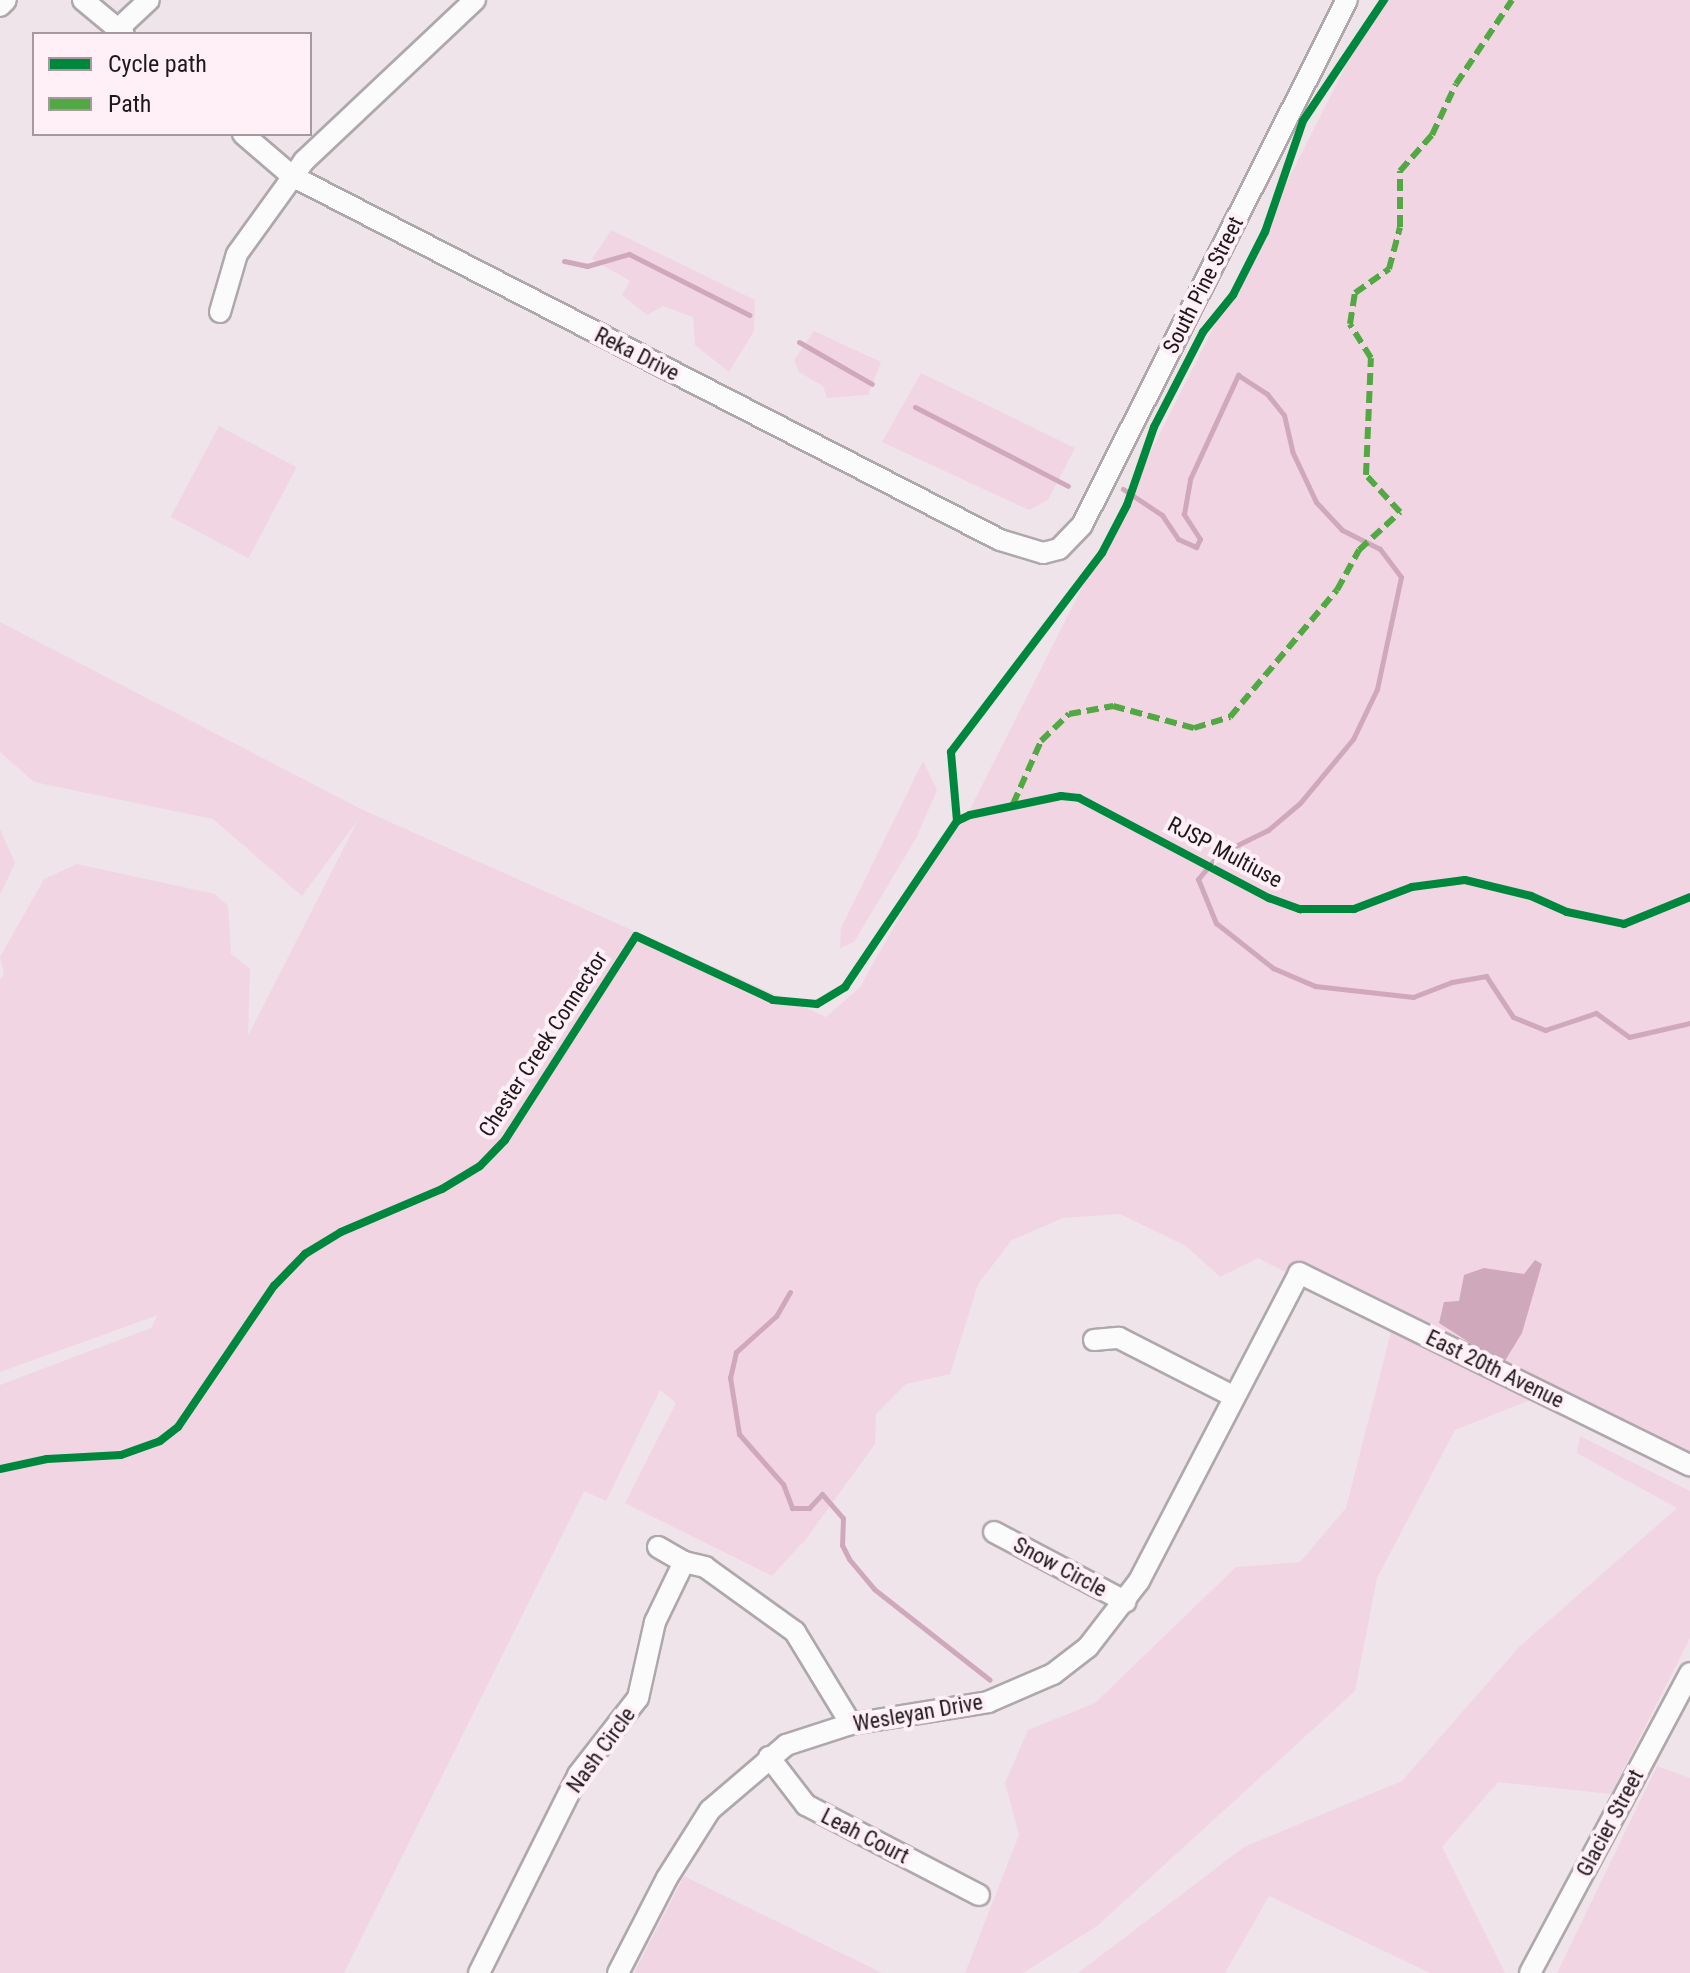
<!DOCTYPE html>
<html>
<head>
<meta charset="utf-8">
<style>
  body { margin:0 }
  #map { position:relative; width:1690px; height:1973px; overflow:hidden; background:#eee4e9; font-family:"Roboto Condensed",sans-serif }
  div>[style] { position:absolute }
  .green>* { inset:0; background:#f2d5e3; transform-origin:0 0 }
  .water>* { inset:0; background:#d0a8bc }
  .stream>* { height:5px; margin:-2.5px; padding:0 2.5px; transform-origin:2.5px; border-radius:2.5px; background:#d0a8bc }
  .roads { filter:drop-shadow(2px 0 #afa8ab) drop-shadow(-2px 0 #afa8ab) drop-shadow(0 2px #afa8ab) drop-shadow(0 -2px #afa8ab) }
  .minor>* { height:20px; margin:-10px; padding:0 10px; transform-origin:10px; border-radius:10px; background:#fcfbfc }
  .quiet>* { height:6px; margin-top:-3px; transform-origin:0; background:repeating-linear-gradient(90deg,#52a943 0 12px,transparent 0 18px) }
  .cycleway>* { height:8px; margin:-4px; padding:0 4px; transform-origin:4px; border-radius:4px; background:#00873e }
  span { translate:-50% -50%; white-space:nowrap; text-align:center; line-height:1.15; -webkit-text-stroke:8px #ffeff6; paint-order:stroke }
  .street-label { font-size:22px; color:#1e181b }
  .legend { position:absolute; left:32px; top:32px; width:280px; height:104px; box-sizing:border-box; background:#ffeff6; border:2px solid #a5999e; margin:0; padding:10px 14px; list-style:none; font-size:24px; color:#1e181b }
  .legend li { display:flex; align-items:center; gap:16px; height:40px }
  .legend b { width:40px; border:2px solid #a5999e }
</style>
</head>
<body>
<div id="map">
  <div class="green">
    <i style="clip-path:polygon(1379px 0,1690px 0,1690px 1480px,1533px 1399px,1455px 1430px,1377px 1578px,1355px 1691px,1097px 1926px,1023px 1973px,965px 1973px,1019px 1835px,1005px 1783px,1028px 1730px,1095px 1703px,1236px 1567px,1300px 1562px,1346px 1508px,1392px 1328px,1258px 1258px,1220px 1277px,1186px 1246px,1120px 1214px,1063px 1218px,1012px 1240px,978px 1284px,950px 1374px,906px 1384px,876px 1414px,875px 1444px,806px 1539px,772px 1576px,625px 1503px,676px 1403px,660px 1390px,606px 1501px,584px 1491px,344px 1973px,0 1973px,0 1385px,151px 1328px,158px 1315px,0 1372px,0 980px,4px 974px,0 957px,44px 879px,77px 864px,215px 894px,228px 906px,231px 954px,250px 969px,248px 1036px,358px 820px,302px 896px,213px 819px,34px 782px,0 752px,0 622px,363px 810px,826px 1017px,860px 987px,935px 854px,957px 821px,962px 825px)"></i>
    <i style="clip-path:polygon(611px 230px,755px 300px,754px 331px,729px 372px,695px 345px,693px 317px,663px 306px,647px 315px,622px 295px,630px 281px,592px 259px)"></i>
    <i style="clip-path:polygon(814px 331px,881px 362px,868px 395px,827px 398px,823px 386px,799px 372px,794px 360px)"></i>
    <i style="clip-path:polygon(921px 373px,1075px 448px,1048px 500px,1029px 510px,882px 442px)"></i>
    <i style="left:219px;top:426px;width:88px;height:103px;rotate:28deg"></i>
    <i style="clip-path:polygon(923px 761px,937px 790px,916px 838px,854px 942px,840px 948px,841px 928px)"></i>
    <i style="clip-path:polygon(0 829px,15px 863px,0 895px)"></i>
    <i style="clip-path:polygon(1580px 1436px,1690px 1491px,1690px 1638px,1611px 1794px,1498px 1782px,1442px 1847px,1505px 1973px,1430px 1973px,1269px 1896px,1225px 1973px,1078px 1973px,1244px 1847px,1402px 1781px,1520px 1646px,1677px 1508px,1577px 1453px)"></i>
    <i style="clip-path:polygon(1657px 1766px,1690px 1778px,1690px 1973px,1557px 1973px)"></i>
    <i style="clip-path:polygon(684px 1876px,882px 1973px,634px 1973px)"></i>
  </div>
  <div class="water">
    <i style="clip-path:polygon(1535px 1260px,1542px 1264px,1522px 1333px,1503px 1364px,1439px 1323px,1444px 1302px,1459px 1301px,1464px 1275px,1484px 1268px,1524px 1274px)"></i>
  </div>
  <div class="stream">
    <i style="left:564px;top:261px;width:24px;rotate:12deg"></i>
    <i style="left:587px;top:266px;width:44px;rotate:-15.9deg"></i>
    <i style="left:629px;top:254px;width:135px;rotate:26.9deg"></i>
    <i style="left:799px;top:342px;width:84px;rotate:29.9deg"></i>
    <i style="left:915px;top:407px;width:172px;rotate:27.3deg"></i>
    <i style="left:1123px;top:489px;width:47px;rotate:33.7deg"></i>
    <i style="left:1162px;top:515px;width:29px;rotate:56deg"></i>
    <i style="left:1178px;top:539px;width:20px;rotate:24deg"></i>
    <i style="left:1196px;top:547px;width:9px;rotate:-63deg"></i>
    <i style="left:1200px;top:539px;width:30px;rotate:-123deg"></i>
    <i style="left:1184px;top:514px;width:36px;rotate:-80deg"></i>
    <i style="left:1190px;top:479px;width:115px;rotate:-65.2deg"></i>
    <i style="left:1238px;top:375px;width:35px;rotate:33deg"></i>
    <i style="left:1267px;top:394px;width:27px;rotate:51deg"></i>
    <i style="left:1284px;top:415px;width:37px;rotate:77deg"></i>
    <i style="left:1292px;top:451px;width:56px;rotate:64.8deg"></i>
    <i style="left:1316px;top:502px;width:38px;rotate:47deg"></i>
    <i style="left:1342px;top:530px;width:42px;rotate:26.6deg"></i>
    <i style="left:1380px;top:549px;width:35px;rotate:53deg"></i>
    <i style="left:1401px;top:577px;width:115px;rotate:102.1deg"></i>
    <i style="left:1377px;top:689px;width:55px;rotate:115.6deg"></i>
    <i style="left:1353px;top:739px;width:83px;rotate:129.6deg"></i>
    <i style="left:1300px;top:803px;width:42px;rotate:139.8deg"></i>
    <i style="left:1268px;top:830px;width:55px;rotate:153.9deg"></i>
    <i style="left:1219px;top:854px;width:33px;rotate:130deg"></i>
    <i style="left:1198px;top:879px;width:48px;rotate:67.8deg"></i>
    <i style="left:1216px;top:923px;width:73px;rotate:38.3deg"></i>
    <i style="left:1273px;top:968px;width:46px;rotate:23.2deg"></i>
    <i style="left:1315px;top:986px;width:99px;rotate:6.4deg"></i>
    <i style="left:1413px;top:997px;width:42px;rotate:-21deg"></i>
    <i style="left:1452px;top:982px;width:35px;rotate:-10deg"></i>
    <i style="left:1486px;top:976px;width:49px;rotate:56.6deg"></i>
    <i style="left:1513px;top:1017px;width:35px;rotate:22deg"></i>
    <i style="left:1545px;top:1030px;width:54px;rotate:-18.4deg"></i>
    <i style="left:1596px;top:1013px;width:41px;rotate:36deg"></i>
    <i style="left:1629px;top:1037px;width:63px;rotate:-12.9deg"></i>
    <i style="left:790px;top:1292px;width:28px;rotate:120deg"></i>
    <i style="left:776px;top:1316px;width:54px;rotate:138deg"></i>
    <i style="left:736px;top:1352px;width:26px;rotate:103deg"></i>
    <i style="left:730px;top:1377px;width:58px;rotate:81deg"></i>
    <i style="left:739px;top:1434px;width:67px;rotate:48.7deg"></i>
    <i style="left:783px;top:1484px;width:26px;rotate:69deg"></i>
    <i style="left:792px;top:1508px;width:17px"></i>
    <i style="left:809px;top:1508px;width:19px;rotate:-47deg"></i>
    <i style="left:822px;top:1494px;width:32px;rotate:49deg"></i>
    <i style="left:843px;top:1518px;width:27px;rotate:92deg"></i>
    <i style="left:842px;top:1545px;width:16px;rotate:63deg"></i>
    <i style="left:849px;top:1559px;width:39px;rotate:50deg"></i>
    <i style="left:874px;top:1589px;width:147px;rotate:38.1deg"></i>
  </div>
  <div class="roads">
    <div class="minor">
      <i style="left:83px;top:0;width:53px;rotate:39.7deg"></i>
      <i style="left:0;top:6px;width:8px;rotate:-45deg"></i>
      <i style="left:118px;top:29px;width:42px;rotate:-43.1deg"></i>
      <i style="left:243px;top:134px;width:65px;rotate:40.6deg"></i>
      <i style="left:292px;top:176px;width:796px;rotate:27.21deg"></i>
      <i style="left:1000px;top:540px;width:45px;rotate:16.8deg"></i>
      <i style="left:1043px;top:553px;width:16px;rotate:-14deg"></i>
      <i style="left:1059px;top:549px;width:33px;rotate:-46deg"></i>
      <i style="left:1082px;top:525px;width:588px;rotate:-63.22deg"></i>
      <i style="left:220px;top:312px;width:60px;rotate:-73.7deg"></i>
      <i style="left:237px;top:254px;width:115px;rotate:-54.2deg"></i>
      <i style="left:304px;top:161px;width:235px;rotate:-43.3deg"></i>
      <i style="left:1094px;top:1340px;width:25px;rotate:-5deg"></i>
      <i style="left:1119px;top:1338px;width:128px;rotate:27deg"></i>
      <i style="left:994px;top:1532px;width:149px;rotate:27.9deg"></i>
      <i style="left:658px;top:1547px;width:30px;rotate:30deg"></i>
      <i style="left:684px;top:1562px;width:22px;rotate:13deg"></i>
      <i style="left:705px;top:1567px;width:111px;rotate:35.8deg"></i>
      <i style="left:795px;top:1632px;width:108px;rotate:58.7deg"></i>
      <i style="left:769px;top:1757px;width:61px;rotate:52.4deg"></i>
      <i style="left:806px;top:1805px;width:195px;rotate:27.5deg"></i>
      <i style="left:479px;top:1973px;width:221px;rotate:-63.4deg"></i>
      <i style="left:578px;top:1775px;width:98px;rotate:-52.1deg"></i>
      <i style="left:638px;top:1698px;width:78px;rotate:-77.4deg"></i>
      <i style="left:655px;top:1622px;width:67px;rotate:-64.2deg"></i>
      <i style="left:618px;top:1973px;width:107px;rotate:-62.7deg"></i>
      <i style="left:667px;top:1878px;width:80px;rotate:-57.7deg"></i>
      <i style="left:710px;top:1810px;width:100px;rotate:-40.5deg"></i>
      <i style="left:786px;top:1745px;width:68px;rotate:-17.9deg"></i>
      <i style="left:851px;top:1724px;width:139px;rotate:-9.1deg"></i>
      <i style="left:988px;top:1702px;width:71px;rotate:-23.3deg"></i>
      <i style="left:1053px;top:1674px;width:44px;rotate:-37.6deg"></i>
      <i style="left:1088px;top:1647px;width:83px;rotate:-52.3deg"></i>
      <i style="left:1139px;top:1581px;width:347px;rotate:-62.5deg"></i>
      <i style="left:1299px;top:1273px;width:436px;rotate:26.2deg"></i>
      <i style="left:1530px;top:1973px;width:340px;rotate:-61.9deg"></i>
    </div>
  </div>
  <div class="quiet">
    <i style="left:1013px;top:804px;width:69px;rotate:-66deg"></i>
    <i style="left:1041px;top:741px;width:39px;rotate:-44deg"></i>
    <i style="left:1069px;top:714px;width:45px;rotate:-10.3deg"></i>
    <i style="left:1113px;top:706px;width:84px;rotate:15.2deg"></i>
    <i style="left:1194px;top:728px;width:38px;rotate:-17deg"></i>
    <i style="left:1230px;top:717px;width:166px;rotate:-49.9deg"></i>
    <i style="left:1337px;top:590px;width:46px;rotate:-61.2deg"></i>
    <i style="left:1359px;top:550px;width:56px;rotate:-42.8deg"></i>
    <i style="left:1400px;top:512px;width:50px;rotate:-132.6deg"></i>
    <i style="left:1366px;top:475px;width:117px;rotate:-87.6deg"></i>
    <i style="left:1371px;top:358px;width:40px;rotate:-122deg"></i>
    <i style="left:1350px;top:324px;width:31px;rotate:-81deg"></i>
    <i style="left:1355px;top:293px;width:42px;rotate:-35.2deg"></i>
    <i style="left:1389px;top:269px;width:43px;rotate:-75.3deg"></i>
    <i style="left:1400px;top:227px;width:56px;rotate:-90deg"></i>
    <i style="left:1400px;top:171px;width:48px;rotate:-48.4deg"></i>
    <i style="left:1432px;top:135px;width:56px;rotate:-64.8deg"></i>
    <i style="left:1456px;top:84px;width:101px;rotate:-56.3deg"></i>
  </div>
  <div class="cycleway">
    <i style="left:957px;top:821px;width:69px;rotate:-95deg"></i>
    <i style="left:951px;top:752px;width:250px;rotate:-52.8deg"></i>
    <i style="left:1102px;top:553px;width:54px;rotate:-62.5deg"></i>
    <i style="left:1127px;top:505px;width:83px;rotate:-70.9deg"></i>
    <i style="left:1154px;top:427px;width:107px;rotate:-62.7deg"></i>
    <i style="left:1203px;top:332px;width:48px;rotate:-51deg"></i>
    <i style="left:1233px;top:295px;width:71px;rotate:-63.1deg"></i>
    <i style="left:1265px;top:232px;width:117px;rotate:-71.1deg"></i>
    <i style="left:1303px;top:121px;width:146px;rotate:-56.2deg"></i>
    <i style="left:0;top:1469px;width:48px;rotate:-12deg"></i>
    <i style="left:47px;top:1459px;width:74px;rotate:-3.1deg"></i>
    <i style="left:121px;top:1455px;width:41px;rotate:-19.7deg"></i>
    <i style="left:160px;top:1441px;width:23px;rotate:-38deg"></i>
    <i style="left:178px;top:1427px;width:171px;rotate:-55.8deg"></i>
    <i style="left:274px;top:1286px;width:45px;rotate:-45.9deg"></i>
    <i style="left:305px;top:1254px;width:42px;rotate:-31.4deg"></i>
    <i style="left:341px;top:1232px;width:110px;rotate:-23.1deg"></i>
    <i style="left:442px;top:1189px;width:44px;rotate:-31.2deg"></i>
    <i style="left:480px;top:1166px;width:36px;rotate:-46deg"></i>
    <i style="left:505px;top:1140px;width:242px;rotate:-57.3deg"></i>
    <i style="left:636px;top:936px;width:151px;rotate:25deg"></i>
    <i style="left:773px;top:1000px;width:44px;rotate:5.2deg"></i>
    <i style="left:817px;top:1004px;width:33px;rotate:-31deg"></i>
    <i style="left:845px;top:987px;width:200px;rotate:-56deg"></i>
    <i style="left:957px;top:821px;width:14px;rotate:-25deg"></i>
    <i style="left:970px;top:815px;width:93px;rotate:-11.8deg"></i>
    <i style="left:1061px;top:796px;width:18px;rotate:6deg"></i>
    <i style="left:1079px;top:798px;width:215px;rotate:27.8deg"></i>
    <i style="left:1269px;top:898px;width:33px;rotate:20deg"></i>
    <i style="left:1300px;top:909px;width:54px"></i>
    <i style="left:1354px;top:909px;width:62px;rotate:-20.8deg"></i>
    <i style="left:1412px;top:887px;width:53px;rotate:-7.5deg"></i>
    <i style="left:1465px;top:880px;width:68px;rotate:13.6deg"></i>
    <i style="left:1531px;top:896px;width:39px;rotate:24deg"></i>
    <i style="left:1567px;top:912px;width:58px;rotate:11.9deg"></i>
    <i style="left:1624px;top:924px;width:71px;rotate:-22.2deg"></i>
  </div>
  <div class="street-label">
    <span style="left:1203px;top:285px;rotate:-63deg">South Pine Street</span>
    <span style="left:637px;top:354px;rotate:27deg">Reka Drive</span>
    <span style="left:1225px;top:852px;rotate:28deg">RJSP Multiuse</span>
    <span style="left:543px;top:1044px;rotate:-57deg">Chester Creek Connector</span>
    <span style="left:1495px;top:1369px;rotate:26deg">East 20th Avenue</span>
    <span style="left:1060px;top:1567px;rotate:28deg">Snow Circle</span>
    <span style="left:918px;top:1713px;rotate:-10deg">Wesleyan Drive</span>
    <span style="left:601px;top:1750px;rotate:-54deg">Nash Circle</span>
    <span style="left:1610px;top:1823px;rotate:-62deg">Glacier Street</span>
    <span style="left:865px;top:1836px;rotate:27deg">Leah Court</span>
  </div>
  <ul class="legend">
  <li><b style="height:10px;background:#00873e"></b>Cycle path</li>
  <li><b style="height:10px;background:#52a943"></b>Path</li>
  </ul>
</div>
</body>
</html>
